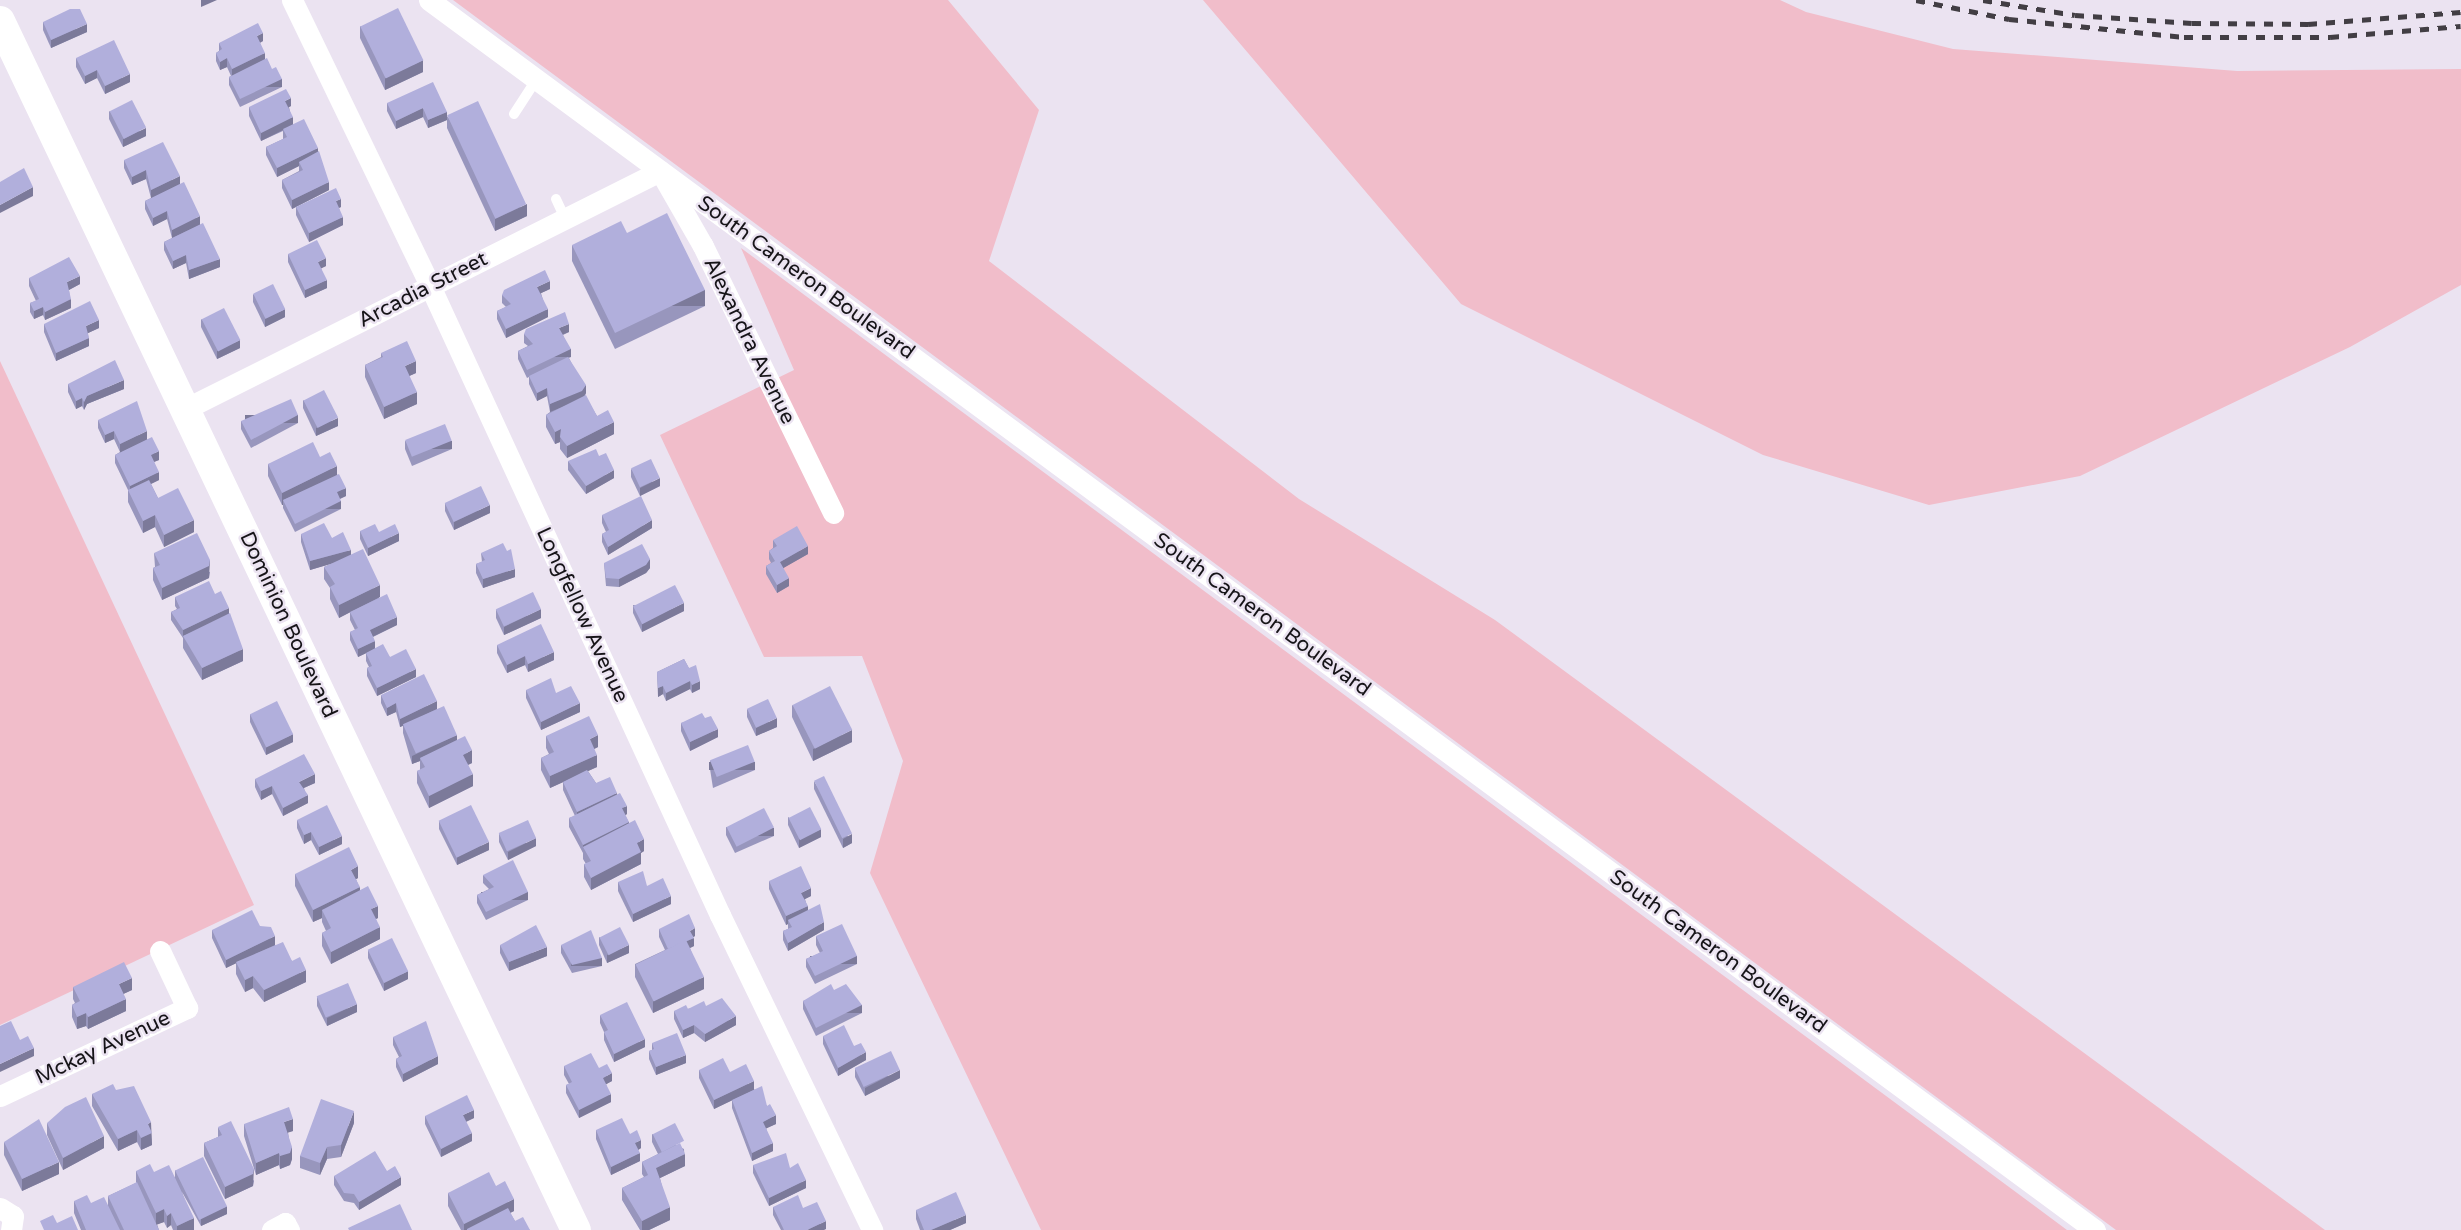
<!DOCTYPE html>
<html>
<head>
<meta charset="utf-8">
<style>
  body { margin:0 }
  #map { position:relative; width:2461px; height:1230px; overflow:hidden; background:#ebe3f1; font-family:"Varela Round",sans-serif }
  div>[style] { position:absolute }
  .green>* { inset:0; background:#f1bdca }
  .lane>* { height:10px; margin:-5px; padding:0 5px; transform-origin:5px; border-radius:5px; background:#fff }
  .street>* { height:21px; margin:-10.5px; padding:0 10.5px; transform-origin:10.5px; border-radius:10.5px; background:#fff }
  .secondary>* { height:30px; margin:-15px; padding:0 15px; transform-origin:15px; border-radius:15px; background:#fff }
  .rail>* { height:5px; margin-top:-2.5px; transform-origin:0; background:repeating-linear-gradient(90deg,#423e44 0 9px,transparent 0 18px) }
  .wall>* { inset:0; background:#9896bd }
  .shaded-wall>* { inset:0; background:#7c7a9a; transform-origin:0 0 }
  .building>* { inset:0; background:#b1afdc; transform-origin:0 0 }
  span { translate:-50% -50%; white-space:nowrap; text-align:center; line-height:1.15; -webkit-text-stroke:5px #ebe3f1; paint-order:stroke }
  .street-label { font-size:21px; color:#161418 }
</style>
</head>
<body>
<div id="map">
  <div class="green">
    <i style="clip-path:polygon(453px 0,948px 0,1039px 110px,989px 261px,1299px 499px,1495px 620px,2325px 1230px,2116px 1230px)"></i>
    <i style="clip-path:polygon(1203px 0,1780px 0,1806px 12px,1953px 49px,2237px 71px,2461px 69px,2461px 285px,2350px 347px,2080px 476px,1929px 505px,1763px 455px,1461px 304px)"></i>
    <i style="clip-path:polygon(741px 248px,2067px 1230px,1041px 1230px,870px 873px,903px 761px,862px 656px,764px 657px,660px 435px,794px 370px)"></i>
    <i style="clip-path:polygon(0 361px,254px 905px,0 1025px)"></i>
  </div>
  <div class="lane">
    <i style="left:514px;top:114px;width:40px;rotate:-57.1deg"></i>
    <i style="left:556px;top:199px;width:21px;rotate:65deg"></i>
  </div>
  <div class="street">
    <i style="left:292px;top:0;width:318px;rotate:64.2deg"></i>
    <i style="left:430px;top:286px;width:693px;rotate:65.25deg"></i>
    <i style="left:720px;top:915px;width:350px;rotate:64.2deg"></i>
    <i style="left:429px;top:0;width:2071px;rotate:36.44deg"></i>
    <i style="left:185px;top:409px;width:531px;rotate:-26.61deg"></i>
    <i style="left:660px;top:171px;width:86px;rotate:60.2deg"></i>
    <i style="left:703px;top:246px;width:297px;rotate:64deg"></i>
    <i style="left:0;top:1096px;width:207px;rotate:-25.2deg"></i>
    <i style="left:187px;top:1008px;width:63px;rotate:-115.3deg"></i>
    <i style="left:0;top:1208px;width:15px;rotate:32deg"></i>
    <i style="left:13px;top:1216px;width:14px;rotate:98deg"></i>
    <i style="left:272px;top:1230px;width:15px;rotate:-28deg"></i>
    <i style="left:285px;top:1223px;width:8px;rotate:60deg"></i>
  </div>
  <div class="secondary">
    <i style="left:0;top:21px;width:1339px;rotate:64.53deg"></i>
  </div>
  <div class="rail">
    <i style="left:1916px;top:0;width:95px;rotate:11.5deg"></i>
    <i style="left:2009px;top:19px;width:176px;rotate:5.9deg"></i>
    <i style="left:2184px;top:37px;width:146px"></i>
    <i style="left:2330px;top:37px;width:131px;rotate:-4.8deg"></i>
    <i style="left:1983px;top:0;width:93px;rotate:9.3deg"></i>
    <i style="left:2075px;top:15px;width:117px;rotate:3.9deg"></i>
    <i style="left:2192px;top:23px;width:116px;rotate:0.5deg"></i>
    <i style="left:2308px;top:24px;width:153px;rotate:-4.5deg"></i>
  </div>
  <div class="wall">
    <i style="clip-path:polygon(43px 22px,87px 32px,51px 48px,43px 30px)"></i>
    <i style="clip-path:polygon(360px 26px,423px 72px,385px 90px,360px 38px)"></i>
    <i style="clip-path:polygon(263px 41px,260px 43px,265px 59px,282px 87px,240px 107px,229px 85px,229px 77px,231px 76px,227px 67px,220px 70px,216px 61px,216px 53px,219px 51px,219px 43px)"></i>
    <i style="clip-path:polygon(76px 58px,130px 82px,105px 94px,97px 78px,85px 84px,76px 67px)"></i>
    <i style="clip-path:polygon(387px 103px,447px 112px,447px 120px,428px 128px,423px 117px,396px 129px,387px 111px)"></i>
    <i style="clip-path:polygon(291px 106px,289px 107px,293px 124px,318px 152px,329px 190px,292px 209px,282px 188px,282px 180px,299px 171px,299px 166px,277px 177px,266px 155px,266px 147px,283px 139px,283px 131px,261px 141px,249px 116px,249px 107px)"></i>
    <i style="clip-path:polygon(109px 111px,146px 136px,123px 147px,109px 119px)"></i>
    <i style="clip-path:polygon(447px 116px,527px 216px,495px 231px,447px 128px)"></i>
    <i style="clip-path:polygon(124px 160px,180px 184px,220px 267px,189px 279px,186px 263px,173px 269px,164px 250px,164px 242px,172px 238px,167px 219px,153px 226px,145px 209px,145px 201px,151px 198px,146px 179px,132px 185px,124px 168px)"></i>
    <i style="clip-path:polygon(296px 207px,341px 207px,339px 208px,343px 225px,309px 242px,296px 215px)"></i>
    <i style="clip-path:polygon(572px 245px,705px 306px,615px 349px,572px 261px)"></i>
    <i style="clip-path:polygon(288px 254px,326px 266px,321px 268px,327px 288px,305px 298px,288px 262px)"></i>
    <i style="clip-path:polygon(29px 278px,80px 284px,69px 290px,71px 308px,45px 320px,43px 315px,34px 319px,30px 312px,30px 303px,36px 301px,29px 286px)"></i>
    <i style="clip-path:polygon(550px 289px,541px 293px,548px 317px,506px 338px,497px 319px,497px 311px,506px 307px,502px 303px,502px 295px)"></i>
    <i style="clip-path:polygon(253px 294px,285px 317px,265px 327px,253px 302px)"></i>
    <i style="clip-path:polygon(201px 319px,240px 348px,217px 359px,201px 327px)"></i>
    <i style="clip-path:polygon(44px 324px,99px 328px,88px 333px,89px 346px,56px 361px,44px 332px)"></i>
    <i style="clip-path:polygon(569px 332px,563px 335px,571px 357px,569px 358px,586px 393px,585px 396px,597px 416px,614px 434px,567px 458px,560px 449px,560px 442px,555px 444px,546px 427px,546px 415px,550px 412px,547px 396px,537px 401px,529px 384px,529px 377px,527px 378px,518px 359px,518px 351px,528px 346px,524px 343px,524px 334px)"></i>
    <i style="clip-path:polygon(381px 353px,416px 373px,409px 376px,417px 404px,384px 419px,365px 377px,365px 365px,381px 357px)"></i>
    <i style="clip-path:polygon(68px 384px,124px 389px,87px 404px,84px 410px,82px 406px,76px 409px,68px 392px)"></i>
    <i style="clip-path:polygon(303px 400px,338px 426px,316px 436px,303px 408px)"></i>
    <i style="clip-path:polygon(98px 420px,147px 439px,159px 460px,154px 462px,159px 480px,151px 484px,158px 498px,194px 532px,164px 547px,155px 527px,143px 533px,128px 502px,128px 490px,115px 463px,115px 455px,120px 452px,114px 439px,105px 443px,98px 428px)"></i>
    <i style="clip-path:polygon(241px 421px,298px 423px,251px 448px,241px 429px)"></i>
    <i style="clip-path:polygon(405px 441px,452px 449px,412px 466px,405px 449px)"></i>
    <i style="clip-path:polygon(320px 457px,337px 474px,346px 496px,340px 499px,341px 509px,295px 532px,283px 508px,283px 505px,282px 505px,268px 476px,268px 464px)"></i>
    <i style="clip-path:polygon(568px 461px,614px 478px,586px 494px,568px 470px)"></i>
    <i style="clip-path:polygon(631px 469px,660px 486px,640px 496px,631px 477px)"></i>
    <i style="clip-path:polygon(445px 503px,490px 513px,454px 530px,445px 511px)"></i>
    <i style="clip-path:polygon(602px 515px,652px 528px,608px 555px,602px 542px,602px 534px,606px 532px,602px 523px)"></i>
    <i style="clip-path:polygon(360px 531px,379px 532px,399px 541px,368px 556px,360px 539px)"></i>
    <i style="clip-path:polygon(301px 534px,332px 538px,351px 555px,397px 625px,373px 637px,375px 648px,390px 657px,416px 677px,377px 696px,367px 676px,367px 668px,369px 667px,366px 661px,366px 653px,358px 657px,350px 640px,350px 632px,355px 630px,350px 620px,350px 612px,339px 618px,330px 599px,330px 588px,324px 579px,324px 567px,333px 563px,310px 570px,301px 542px)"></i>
    <i style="clip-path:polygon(773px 540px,808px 554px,783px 568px,789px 586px,777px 593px,766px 574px,766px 566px,771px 563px,769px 559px,769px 551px,773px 548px)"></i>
    <i style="clip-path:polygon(154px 553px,210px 572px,209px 578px,162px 600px,153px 580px,153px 568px,155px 567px)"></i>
    <i style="clip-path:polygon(481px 553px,515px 577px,483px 588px,476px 573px,476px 564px,482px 562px)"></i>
    <i style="clip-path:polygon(604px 563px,650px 568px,646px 573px,619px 587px,606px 586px)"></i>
    <i style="clip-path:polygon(215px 594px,229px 614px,243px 661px,202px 680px,183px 648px,183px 638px,171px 620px,171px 612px,177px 609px,175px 606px,175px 597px)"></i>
    <i style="clip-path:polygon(633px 605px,684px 611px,642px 632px,633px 613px)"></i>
    <i style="clip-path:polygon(496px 610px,541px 618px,504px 635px,496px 618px)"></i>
    <i style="clip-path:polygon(497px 645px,554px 660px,528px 672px,525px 665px,507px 673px,497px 653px)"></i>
    <i style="clip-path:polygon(684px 659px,700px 689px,692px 693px,690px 689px,666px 701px,663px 694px,658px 697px,657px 672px)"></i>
    <i style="clip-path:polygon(526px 690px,556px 693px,580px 712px,541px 730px,526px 698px)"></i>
    <i style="clip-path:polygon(381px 695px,437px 709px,472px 763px,468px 765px,473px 786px,429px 808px,417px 783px,417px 771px,420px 770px,420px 761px,412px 764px,403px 733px,403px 726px,400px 727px,396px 712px,387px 716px,381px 703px)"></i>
    <i style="clip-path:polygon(792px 705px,852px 742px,813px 761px,792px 717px)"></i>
    <i style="clip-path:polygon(747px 709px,777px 727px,756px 736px,747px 717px)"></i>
    <i style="clip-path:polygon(250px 714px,293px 742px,266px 755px,250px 722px)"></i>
    <i style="clip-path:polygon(705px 718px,718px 737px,690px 751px,681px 731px,681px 723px)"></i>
    <i style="clip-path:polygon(546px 736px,598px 747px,594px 749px,597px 767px,588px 771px,596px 783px,617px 795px,627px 814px,625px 815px,629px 823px,644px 851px,641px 853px,641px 864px,591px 890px,584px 877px,584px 864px,586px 864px,583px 859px,583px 853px,569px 827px,569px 818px,575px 816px,563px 790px,563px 782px,550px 788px,541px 770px,541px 758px,549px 754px,546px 748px)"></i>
    <i style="clip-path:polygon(710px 761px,755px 770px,713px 788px,710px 769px)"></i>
    <i style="clip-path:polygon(255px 779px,315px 783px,304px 788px,308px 803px,283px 816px,272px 794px,261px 800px,255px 787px)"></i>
    <i style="clip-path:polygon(814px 781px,852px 843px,843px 848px,814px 789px)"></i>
    <i style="clip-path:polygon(788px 817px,821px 837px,799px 848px,788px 825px)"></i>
    <i style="clip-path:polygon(297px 820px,342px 844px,319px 855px,311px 840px,304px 844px,297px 828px)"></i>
    <i style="clip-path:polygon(439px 821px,489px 850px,457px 865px,439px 829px)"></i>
    <i style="clip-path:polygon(726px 827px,774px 836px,735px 853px,726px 835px)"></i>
    <i style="clip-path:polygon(499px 834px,536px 846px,508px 860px,499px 842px)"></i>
    <i style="clip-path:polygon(295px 874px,358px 878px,356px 879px,360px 890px,378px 918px,376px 919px,380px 939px,331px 964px,322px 946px,322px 933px,326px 931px,322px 922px,322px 918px,313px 922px,295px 886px)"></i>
    <i style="clip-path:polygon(483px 875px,528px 900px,486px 920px,477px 903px,477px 895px,489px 889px,483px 883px)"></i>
    <i style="clip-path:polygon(769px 881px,811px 896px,805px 899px,808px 910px,824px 930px,788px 951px,783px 940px,783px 931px,788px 929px,788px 924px,786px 925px,769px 889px)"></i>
    <i style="clip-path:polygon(618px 882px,647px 886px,671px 904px,633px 922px,618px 891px)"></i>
    <i style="clip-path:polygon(260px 926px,275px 945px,292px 961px,306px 982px,264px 1002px,253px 988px,245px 992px,236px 974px,236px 963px,226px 968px,212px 938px,212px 930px)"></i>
    <i style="clip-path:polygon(659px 929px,695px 936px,693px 937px,694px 946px,690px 948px,704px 989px,653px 1013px,635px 977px,635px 964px,665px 950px,659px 937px)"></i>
    <i style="clip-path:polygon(816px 936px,857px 964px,815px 984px,806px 967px,806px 959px,820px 953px,816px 945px)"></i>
    <i style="clip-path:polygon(599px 937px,629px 953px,607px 963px,599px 945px)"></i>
    <i style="clip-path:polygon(500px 945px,547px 956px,509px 971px,500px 953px)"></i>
    <i style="clip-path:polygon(561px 945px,602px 966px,572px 973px,561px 953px)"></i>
    <i style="clip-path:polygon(368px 950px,408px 979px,384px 991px,368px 958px)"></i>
    <i style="clip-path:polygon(73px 987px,132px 990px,123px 994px,126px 1011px,88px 1029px,86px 1026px,77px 1029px,72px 1017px,72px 1005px,75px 1003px,73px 999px)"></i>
    <i style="clip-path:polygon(834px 990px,862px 1013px,816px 1036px,803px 1009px,803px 1001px)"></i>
    <i style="clip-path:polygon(317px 997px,357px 1012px,327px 1026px,317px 1006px)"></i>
    <i style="clip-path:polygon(706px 1006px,736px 1025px,705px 1042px,694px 1033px,683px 1038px,674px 1019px,674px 1011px)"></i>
    <i style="clip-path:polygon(600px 1015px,645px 1047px,614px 1062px,604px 1040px,604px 1032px,600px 1023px)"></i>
    <i style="clip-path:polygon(823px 1036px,854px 1046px,866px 1060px,838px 1076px,823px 1044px)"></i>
    <i style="clip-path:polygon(393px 1037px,438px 1064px,403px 1082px,396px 1067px,396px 1059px,399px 1057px,393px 1045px)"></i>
    <i style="clip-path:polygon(652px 1043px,686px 1063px,656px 1075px,649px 1059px,649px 1051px,652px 1050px)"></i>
    <i style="clip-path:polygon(564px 1066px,599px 1068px,612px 1081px,606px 1084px,611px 1102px,579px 1118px,566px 1093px,566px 1085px,569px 1084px,564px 1075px)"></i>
    <i style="clip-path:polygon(855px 1069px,900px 1078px,865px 1096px,855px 1077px)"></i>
    <i style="clip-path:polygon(699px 1070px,730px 1072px,754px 1089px,767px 1106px,776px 1124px,766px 1128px,773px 1151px,752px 1161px,732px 1108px,732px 1100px,714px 1109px,699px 1078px)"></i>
    <i style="clip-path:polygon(116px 1090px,151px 1131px,152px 1145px,141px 1150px,137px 1142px,118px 1151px,92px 1106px,92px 1094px)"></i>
    <i style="clip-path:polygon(425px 1116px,474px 1118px,466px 1122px,472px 1141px,441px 1157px,425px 1124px)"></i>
    <i style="clip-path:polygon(47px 1123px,104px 1148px,63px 1170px,47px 1135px)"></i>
    <i style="clip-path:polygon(354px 1123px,341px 1157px,327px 1159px,320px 1175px,300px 1168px,300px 1156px)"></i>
    <i style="clip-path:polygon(244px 1124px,293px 1131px,288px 1132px,292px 1159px,290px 1165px,280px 1169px,279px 1165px,256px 1175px,244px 1136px)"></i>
    <i style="clip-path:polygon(218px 1127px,254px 1181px,253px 1186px,225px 1199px,204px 1156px,204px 1143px,218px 1137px)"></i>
    <i style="clip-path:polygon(596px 1130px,630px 1134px,641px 1148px,638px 1150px,640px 1161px,611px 1175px,596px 1139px)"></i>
    <i style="clip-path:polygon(652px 1134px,684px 1149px,685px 1166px,660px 1178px,670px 1220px,649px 1230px,640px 1230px,622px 1200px,622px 1188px,644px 1177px,642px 1174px,642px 1162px,658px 1154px,652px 1142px)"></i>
    <i style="clip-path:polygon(4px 1142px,59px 1174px,22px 1191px,4px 1155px)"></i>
    <i style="clip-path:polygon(753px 1165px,790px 1168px,806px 1188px,769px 1206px,753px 1173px)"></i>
    <i style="clip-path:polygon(175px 1170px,227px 1214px,201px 1226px,182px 1192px,194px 1230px,173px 1230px,171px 1225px,167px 1228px,164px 1222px,157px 1224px,159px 1230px,81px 1230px,74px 1213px,74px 1201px,108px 1206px,108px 1196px,136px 1183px,136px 1171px,154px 1172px,175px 1177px)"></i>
    <i style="clip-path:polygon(387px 1171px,401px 1185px,359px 1210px,354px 1203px,344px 1201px,334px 1185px,334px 1176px)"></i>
    <i style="clip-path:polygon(496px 1186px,514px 1211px,510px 1213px,515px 1221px,530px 1230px,461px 1230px,448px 1206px,448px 1193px)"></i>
    <i style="clip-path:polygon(773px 1207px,803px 1208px,826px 1229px,781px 1230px,773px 1215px)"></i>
    <i style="clip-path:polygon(916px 1210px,966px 1223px,950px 1230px,920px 1230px,916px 1219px)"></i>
  </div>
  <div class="shaded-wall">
    <i style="clip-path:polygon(201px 0,217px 0,201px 7px)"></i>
    <i style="clip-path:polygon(87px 24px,87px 32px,51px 48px,51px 40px)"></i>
    <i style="clip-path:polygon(263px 33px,263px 41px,257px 44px,257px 36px)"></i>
    <i style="clip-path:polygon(265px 53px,265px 61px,232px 77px,232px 69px)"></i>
    <i style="clip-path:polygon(227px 58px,227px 67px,220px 70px,220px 62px)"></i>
    <i style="clip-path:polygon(423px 60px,423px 72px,385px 90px,385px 78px)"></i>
    <i style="clip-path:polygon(97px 70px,97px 78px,85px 84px,85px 76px)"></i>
    <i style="clip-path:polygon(130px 74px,130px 82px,105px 94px,105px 86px)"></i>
    <i style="left:282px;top:79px;width:8px;height:47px;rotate:90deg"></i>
    <i style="clip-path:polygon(291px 98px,291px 106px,285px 109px,285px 101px)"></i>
    <i style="clip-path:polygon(423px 108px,423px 117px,396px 129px,396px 121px)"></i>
    <i style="clip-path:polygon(447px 112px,447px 120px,428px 128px,428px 120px)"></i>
    <i style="clip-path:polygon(293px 117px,293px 125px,261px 141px,261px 133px)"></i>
    <i style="clip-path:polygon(146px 128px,146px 136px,123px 147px,123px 139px)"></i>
    <i style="clip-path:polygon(318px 148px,318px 156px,299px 162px,299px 166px,277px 177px,277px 168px)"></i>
    <i style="clip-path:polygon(146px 170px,146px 179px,132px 185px,132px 177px)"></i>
    <i style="clip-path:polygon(180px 176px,180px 184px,151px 199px,151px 190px)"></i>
    <i style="clip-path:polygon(329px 182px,329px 190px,292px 209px,292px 200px)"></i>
    <i style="clip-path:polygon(33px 187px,33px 196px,0 213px,0 205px)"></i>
    <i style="clip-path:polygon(341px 199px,341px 207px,336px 209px,336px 201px)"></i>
    <i style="clip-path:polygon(527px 204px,527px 216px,495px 231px,495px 219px)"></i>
    <i style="clip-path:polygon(167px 211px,167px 219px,153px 226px,153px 218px)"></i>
    <i style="clip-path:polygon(200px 216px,200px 225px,172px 238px,172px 230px)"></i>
    <i style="clip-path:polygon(343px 217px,343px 225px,309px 242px,309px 233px)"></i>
    <i style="clip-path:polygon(186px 255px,186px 263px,173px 269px,173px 261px)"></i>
    <i style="clip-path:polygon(326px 258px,326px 266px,318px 270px,318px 262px)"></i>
    <i style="clip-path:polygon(220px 259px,220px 267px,189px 279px,189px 270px)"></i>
    <i style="clip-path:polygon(80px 276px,80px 284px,67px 291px,67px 282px)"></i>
    <i style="clip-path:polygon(327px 280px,327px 288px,305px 298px,305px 290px)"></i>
    <i style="clip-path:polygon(550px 281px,550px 289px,537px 295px,537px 287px)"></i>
    <i style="left:705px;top:290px;width:16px;height:100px;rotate:90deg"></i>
    <i style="clip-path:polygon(71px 299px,71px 308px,45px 320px,45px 312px)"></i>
    <i style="clip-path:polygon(43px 307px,43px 315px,34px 319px,34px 311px)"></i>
    <i style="clip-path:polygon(285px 309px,285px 317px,265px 327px,265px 319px)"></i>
    <i style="clip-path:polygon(548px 309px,548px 317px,506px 338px,506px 329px)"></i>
    <i style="clip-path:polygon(99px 320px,99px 328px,86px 334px,86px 326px)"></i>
    <i style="clip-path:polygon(569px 324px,569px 332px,559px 336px,559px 328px)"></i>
    <i style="clip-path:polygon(89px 338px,89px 346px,56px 361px,56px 353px)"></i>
    <i style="clip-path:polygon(240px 340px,240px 348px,217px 359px,217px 351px)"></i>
    <i style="left:571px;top:349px;width:8px;height:49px;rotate:90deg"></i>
    <i style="clip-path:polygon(416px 361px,416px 373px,405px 378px,405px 366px)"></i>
    <i style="clip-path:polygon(124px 380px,124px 389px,87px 404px,84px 410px,84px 402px,87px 396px)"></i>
    <i style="clip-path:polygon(586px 385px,586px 393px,582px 399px,550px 412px,550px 404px)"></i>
    <i style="clip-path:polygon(547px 388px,547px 396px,537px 401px,537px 393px)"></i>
    <i style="clip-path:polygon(417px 392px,417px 404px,384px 419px,384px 407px)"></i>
    <i style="clip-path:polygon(82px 398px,82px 406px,76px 409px,76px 401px)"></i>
    <i style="left:298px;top:415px;width:8px;height:53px;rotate:90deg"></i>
    <i style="clip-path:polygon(338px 418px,338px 426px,316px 436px,316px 428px)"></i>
    <i style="clip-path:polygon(614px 422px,614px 434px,567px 458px,567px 446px)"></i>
    <i style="clip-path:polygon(561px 429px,560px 442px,555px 444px,555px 432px)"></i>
    <i style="clip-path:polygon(114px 431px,114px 439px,105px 443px,105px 435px)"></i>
    <i style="clip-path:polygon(147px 431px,147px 440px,120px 453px,120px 444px)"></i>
    <i style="left:452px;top:441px;width:8px;height:43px;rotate:90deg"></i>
    <i style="clip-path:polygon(159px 451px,159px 460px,151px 463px,151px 455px)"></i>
    <i style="clip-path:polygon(337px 466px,337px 478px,283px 500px,283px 505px,282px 505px,282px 493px)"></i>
    <i style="clip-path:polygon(614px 470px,614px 478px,586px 494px,586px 486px)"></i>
    <i style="clip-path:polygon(159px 472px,159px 480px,130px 494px,130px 486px)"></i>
    <i style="clip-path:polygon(660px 478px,660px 486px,640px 496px,640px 488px)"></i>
    <i style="clip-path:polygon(346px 488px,346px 496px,337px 500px,337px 492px)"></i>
    <i style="left:341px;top:501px;width:8px;height:51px;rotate:90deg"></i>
    <i style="clip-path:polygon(490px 505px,490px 513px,454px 530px,454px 522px)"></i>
    <i style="clip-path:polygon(155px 515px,155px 527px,143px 533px,143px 521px)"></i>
    <i style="clip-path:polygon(194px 520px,194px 532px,164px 547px,164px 535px)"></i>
    <i style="clip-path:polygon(652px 520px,652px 528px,608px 555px,608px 547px)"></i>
    <i style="clip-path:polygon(399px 533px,399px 541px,368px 556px,368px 548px)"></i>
    <i style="clip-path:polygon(808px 546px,808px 554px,780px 570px,780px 562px)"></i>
    <i style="clip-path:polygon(351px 550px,351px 558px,310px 570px,310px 561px)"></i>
    <i style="clip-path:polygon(650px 559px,650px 568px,646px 573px,619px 587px,619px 579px)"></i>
    <i style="clip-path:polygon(210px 560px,209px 578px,162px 600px,162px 588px)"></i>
    <i style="clip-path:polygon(515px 569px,515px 577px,483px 588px,483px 579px)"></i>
    <i style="clip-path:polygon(789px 578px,789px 586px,777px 593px,777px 585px)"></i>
    <i style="clip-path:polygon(380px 585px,380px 597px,339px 618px,339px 605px)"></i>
    <i style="clip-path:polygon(684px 603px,684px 611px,642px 632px,642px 623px)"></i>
    <i style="clip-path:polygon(229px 608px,229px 617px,183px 636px,183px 630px)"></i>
    <i style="clip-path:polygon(541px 609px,541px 618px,504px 635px,504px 627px)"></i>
    <i style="clip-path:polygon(397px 617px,397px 625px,370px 638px,370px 630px)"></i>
    <i style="clip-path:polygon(375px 641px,375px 649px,358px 657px,358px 649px)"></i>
    <i style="clip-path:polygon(243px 649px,243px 661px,202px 680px,202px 668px)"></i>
    <i style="clip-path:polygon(554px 652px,554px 660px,528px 672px,528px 664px)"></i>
    <i style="clip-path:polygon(525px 656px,525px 665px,507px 673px,507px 665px)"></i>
    <i style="clip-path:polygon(416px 669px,416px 677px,377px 696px,377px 688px)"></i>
    <i style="clip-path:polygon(690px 681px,690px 689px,666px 701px,666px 693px)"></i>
    <i style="clip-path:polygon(700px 681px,700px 689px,692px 693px,692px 685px)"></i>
    <i style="clip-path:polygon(663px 686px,663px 694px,658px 697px,658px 688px)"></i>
    <i style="clip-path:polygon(437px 701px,437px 709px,400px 727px,400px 719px)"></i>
    <i style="clip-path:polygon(396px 703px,396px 712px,387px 716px,387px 708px)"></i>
    <i style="clip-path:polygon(580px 703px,580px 712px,541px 730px,541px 722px)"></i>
    <i style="clip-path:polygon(777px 718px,777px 727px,756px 736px,756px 728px)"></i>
    <i style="clip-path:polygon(718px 729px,718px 737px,690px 751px,690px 742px)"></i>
    <i style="clip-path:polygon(852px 730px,852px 742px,813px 761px,813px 749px)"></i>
    <i style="clip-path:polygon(293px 734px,293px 742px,266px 755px,266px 747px)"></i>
    <i style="clip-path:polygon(457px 735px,457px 743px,420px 758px,420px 761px,412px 764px,412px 756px)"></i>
    <i style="clip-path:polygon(598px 735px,598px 747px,590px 751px,590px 739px)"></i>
    <i style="clip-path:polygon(472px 750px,472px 763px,463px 767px,463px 755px)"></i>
    <i style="clip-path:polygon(597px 755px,597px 767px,550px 788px,550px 776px)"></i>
    <i style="left:755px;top:762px;width:8px;height:46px;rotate:90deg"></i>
    <i style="clip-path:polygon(315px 774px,315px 783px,299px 790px,299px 782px)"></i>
    <i style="clip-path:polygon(473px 774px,473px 786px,429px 808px,429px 796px)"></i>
    <i style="clip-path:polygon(272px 786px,272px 794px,261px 800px,261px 791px)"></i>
    <i style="clip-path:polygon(617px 793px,617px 801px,577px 820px,577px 812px)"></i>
    <i style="clip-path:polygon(308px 795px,308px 803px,283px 816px,283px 808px)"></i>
    <i style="clip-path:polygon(627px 806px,627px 814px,622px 817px,622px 808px)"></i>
    <i style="clip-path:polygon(629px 822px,629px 830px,583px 847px,583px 853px,583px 845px)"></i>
    <i style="left:774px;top:828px;width:8px;height:43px;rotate:90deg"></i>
    <i style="clip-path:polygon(821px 829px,821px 837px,799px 848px,799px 839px)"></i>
    <i style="clip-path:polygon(311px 832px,311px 840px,304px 844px,304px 835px)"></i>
    <i style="clip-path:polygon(852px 834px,852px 843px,843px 848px,843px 839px)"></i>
    <i style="clip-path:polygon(342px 836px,342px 844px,319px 855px,319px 847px)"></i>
    <i style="clip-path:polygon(536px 838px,536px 846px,508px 860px,508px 852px)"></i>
    <i style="clip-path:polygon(644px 839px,644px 851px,641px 853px,641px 864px,591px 890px,591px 878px,637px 843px)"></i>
    <i style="clip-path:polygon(489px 842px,489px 850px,457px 865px,457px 857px)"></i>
    <i style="clip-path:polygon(358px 866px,358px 878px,351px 882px,351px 870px)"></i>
    <i style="clip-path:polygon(360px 887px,360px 899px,322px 910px,322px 918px,313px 922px,313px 910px)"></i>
    <i style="clip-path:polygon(811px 888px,811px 896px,801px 901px,801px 893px)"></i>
    <i style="left:528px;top:892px;width:8px;height:47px;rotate:90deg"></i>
    <i style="clip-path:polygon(671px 896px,671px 904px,633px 922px,633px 914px)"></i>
    <i style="clip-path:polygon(378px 906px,378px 918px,371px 921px,371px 909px)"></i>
    <i style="clip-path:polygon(808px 906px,808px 914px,788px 920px,788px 924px,786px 925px,786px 916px)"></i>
    <i style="clip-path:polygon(824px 922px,824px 930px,788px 951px,788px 943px)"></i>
    <i style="clip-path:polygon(380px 927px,380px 939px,331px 964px,331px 952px)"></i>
    <i style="clip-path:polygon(695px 928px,695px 936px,690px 939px,690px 931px)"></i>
    <i style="clip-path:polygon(275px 936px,275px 945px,226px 968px,226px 960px)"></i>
    <i style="clip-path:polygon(694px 938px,694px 946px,669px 958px,669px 949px)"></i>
    <i style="clip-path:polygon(629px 945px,629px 953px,607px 963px,607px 955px)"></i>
    <i style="clip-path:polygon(547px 947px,547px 956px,509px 971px,509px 962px)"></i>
    <i style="left:857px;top:956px;width:8px;height:47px;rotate:90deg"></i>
    <i style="left:602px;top:958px;width:8px;height:31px;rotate:90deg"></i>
    <i style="clip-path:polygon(306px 970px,306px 982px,264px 1002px,264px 990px)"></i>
    <i style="clip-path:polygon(408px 971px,408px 979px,384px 991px,384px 983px)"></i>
    <i style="clip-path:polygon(253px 976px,253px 988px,245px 992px,245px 980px)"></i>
    <i style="clip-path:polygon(704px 977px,704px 989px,653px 1013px,653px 1001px)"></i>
    <i style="clip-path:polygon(132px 978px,132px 990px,119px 996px,119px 984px)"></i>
    <i style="clip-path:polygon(126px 999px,126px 1011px,88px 1029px,88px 1017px)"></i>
    <i style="clip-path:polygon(357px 1004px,357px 1012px,327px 1026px,327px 1018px)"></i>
    <i style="left:862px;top:1005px;width:8px;height:51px;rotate:90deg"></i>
    <i style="clip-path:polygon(86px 1013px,86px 1026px,77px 1029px,77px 1017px)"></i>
    <i style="clip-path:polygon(736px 1016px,736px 1025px,705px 1042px,705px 1034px)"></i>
    <i style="clip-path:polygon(694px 1025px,694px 1033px,683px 1038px,683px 1030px)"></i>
    <i style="clip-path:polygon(645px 1039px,645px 1047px,614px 1062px,614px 1054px)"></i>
    <i style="clip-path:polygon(34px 1048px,34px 1056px,0 1072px,0 1064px)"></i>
    <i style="clip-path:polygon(866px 1052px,866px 1060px,838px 1076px,838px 1068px)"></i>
    <i style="clip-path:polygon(686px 1055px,686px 1063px,656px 1075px,656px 1067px)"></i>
    <i style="clip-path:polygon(438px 1056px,438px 1064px,403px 1082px,403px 1074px)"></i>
    <i style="clip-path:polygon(900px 1070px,900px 1078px,865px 1096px,865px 1088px)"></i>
    <i style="clip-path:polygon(612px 1073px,612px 1081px,603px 1086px,603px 1078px)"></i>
    <i style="clip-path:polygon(754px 1081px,754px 1090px,714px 1109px,714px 1100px)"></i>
    <i style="clip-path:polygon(611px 1094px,611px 1102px,579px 1118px,579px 1110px)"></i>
    <i style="clip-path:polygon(474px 1110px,474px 1118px,463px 1123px,463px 1115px)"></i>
    <i style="clip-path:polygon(354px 1111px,354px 1123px,341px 1157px,341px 1145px)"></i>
    <i style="clip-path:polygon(776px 1115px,776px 1124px,763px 1130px,763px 1122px)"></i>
    <i style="clip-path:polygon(293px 1119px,293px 1131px,284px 1134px,284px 1122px)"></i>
    <i style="clip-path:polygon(151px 1122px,152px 1145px,141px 1150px,141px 1138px,148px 1124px)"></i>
    <i style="clip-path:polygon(137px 1130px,137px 1142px,118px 1151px,118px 1139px)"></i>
    <i style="clip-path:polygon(472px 1133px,472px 1141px,441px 1157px,441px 1149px)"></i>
    <i style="clip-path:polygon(104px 1136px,104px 1148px,63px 1170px,63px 1158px)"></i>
    <i style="clip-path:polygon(641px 1140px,641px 1148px,635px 1152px,635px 1143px)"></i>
    <i style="clip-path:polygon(773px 1143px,773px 1151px,752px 1161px,752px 1153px)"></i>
    <i style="clip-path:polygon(292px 1147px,292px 1159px,290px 1165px,280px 1169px,280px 1156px)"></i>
    <i style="clip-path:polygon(327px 1147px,327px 1159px,320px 1175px,320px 1163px)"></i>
    <i style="clip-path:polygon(279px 1153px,279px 1165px,256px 1175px,256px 1163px)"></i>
    <i style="clip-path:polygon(640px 1153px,640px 1161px,611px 1175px,611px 1167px)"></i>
    <i style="clip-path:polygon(685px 1154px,685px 1166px,656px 1180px,656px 1168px)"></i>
    <i style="clip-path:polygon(59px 1162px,59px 1174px,22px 1191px,22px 1179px)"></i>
    <i style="clip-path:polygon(254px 1169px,253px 1186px,225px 1199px,225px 1187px)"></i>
    <i style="clip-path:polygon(401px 1177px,401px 1185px,359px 1210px,359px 1202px)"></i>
    <i style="clip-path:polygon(806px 1180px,806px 1188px,769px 1206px,769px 1198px)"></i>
    <i style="clip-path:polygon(514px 1199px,514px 1211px,476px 1230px,464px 1230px,464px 1224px)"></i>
    <i style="clip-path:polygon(227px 1206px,227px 1214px,201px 1226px,201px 1218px)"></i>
    <i style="clip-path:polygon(670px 1207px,670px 1220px,649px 1230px,642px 1230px,642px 1221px)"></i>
    <i style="clip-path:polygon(164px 1209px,164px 1222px,156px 1225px,156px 1213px)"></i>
    <i style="clip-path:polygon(171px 1213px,171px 1225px,167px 1228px,167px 1216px)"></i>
    <i style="clip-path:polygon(966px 1215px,966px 1223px,950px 1230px,931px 1230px)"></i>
    <i style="clip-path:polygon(194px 1218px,194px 1230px,177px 1230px,177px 1226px)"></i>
    <i style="clip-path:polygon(826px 1221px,826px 1229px,824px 1230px,807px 1230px)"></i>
  </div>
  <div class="building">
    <i style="left:398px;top:8px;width:58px;height:42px;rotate:64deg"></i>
    <i style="clip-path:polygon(70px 9px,80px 9px,87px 24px,51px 40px,43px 22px)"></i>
    <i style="clip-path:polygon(258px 23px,263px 33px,257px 36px,265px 53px,232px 69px,227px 58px,220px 62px,216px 53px,222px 49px,219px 43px)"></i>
    <i style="clip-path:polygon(114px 40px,130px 74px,105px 86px,97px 70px,85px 76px,76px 58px)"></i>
    <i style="clip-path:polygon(267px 58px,272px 69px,276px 67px,282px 79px,240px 99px,229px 77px)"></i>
    <i style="clip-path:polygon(433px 82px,447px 112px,428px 120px,423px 108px,396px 121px,387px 103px)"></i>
    <i style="clip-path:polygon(286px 89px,291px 98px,285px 101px,293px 117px,261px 133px,249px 107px)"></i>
    <i style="left:132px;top:100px;width:31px;height:25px;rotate:63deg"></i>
    <i style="left:478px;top:101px;width:114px;height:34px;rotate:65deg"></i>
    <i style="clip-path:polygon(304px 119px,318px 148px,277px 168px,266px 147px,287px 137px,283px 129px)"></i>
    <i style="clip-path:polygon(163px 142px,180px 176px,151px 190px,146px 170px,132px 177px,124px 160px)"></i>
    <i style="clip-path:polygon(319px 151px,329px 182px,292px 200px,282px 180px,303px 170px,299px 162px)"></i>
    <i style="clip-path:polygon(24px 168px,33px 187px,0 205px,0 182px)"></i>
    <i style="clip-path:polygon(184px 182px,200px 216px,172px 230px,167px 211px,153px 218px,145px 201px)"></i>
    <i style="clip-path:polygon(336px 188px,341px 199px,336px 201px,343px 217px,309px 233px,296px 207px)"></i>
    <i style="clip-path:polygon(667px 213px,705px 290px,615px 333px,572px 245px,621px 221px,627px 233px)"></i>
    <i style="clip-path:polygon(203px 223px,220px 259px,189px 270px,186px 255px,173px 261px,164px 242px)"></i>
    <i style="clip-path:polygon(317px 240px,326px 258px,318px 262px,327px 280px,305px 290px,288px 254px)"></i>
    <i style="clip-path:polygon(69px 257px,80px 276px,67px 282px,71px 299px,45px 312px,43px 307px,34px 311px,30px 303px,39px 299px,29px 278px)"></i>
    <i style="clip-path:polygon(545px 270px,550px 281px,537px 287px,548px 309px,506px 329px,497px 311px,511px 304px,502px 295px,504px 290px)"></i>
    <i style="left:273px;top:284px;width:28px;height:22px;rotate:64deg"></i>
    <i style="clip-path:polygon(90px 301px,99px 320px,86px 326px,89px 338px,56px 353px,44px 324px)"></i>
    <i style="left:224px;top:308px;width:36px;height:25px;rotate:63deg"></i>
    <i style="clip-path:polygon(565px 312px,569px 324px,559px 328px,571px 349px,527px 370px,518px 351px,533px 344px,524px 334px,526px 329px)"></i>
    <i style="clip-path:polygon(407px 341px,416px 361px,405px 366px,417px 392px,384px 407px,365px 365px,383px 357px,381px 353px)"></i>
    <i style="clip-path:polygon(568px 357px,586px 385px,582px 391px,550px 404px,547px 388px,537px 393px,529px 376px)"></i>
    <i style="clip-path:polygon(115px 360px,124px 380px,87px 396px,84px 402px,82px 398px,76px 401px,68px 384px)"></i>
    <i style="left:324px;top:390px;width:31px;height:23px;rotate:63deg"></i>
    <i style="clip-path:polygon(586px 395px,597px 416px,608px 410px,614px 422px,567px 446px,560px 437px,561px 429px,555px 432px,546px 415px)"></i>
    <i style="clip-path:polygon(291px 399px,298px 415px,251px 440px,241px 421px)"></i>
    <i style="clip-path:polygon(137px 401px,147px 431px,120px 444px,114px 431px,105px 435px,98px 420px)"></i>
    <i style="left:445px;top:424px;width:18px;height:43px;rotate:68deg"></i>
    <i style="clip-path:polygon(152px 437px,159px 451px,151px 455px,159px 472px,130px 486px,115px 455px)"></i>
    <i style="clip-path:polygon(313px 442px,320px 457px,330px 452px,337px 466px,282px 493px,268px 464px)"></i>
    <i style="clip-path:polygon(596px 449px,599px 456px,606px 453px,614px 470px,586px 486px,568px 461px)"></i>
    <i style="left:651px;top:459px;width:21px;height:22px;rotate:65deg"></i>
    <i style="clip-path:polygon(339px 474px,346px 488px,337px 492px,341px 501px,295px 524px,283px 500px)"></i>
    <i style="clip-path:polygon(149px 480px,158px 498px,178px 488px,194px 520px,164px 535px,155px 515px,143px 521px,128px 490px)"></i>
    <i style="left:481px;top:486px;width:21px;height:40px;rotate:65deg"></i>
    <i style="clip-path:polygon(641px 496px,652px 520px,608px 547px,602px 534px,609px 530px,602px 515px)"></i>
    <i style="clip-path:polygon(324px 523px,332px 538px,343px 532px,351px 550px,310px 561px,301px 534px)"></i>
    <i style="clip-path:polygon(375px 524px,379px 532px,395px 524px,399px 533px,368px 548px,360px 531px)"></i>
    <i style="clip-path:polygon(797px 526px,808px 546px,780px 562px,789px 578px,777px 585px,766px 566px,775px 561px,769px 551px,777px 546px,773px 540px)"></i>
    <i style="clip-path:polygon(197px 533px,210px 560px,209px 566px,162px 588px,153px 568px,160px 565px,154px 553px)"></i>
    <i style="clip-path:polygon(503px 543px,507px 551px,511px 549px,515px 569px,483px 579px,476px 564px,485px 560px,481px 553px)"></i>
    <i style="clip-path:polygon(642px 544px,650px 559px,646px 565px,619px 579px,606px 578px,604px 563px)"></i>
    <i style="clip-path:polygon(363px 549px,380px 585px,339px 605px,330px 587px,335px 584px,324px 567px)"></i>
    <i style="clip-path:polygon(209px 581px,215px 594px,221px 591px,229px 608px,183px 630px,171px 612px,180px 608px,175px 597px)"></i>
    <i style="left:675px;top:585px;width:20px;height:47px;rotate:63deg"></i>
    <i style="left:533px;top:592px;width:19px;height:41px;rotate:65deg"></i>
    <i style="clip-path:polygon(387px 594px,397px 617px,370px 630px,375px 641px,358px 649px,350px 632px,358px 628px,350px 612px)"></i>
    <i style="clip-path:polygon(230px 613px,243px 649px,202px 668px,183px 636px)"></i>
    <i style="clip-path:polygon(541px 624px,554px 652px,528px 664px,525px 656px,507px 665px,497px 645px)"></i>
    <i style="clip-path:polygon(383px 644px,390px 657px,406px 649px,416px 669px,377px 688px,367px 668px,372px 666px,366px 653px)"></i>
    <i style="clip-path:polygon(684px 659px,689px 668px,696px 665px,700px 681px,692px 685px,690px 681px,666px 693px,663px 686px,658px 688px,657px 672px)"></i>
    <i style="clip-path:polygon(424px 674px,437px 701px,400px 719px,396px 703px,387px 708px,381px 695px)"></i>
    <i style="clip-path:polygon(551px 678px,556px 693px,571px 686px,580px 703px,541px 722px,526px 690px)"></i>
    <i style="left:830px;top:686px;width:49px;height:42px;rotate:63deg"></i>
    <i style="left:768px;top:699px;width:21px;height:23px;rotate:65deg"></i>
    <i style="left:277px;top:701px;width:37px;height:30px;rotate:64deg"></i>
    <i style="left:444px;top:706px;width:32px;height:45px;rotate:66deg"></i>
    <i style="clip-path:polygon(702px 713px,705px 718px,711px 716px,718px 729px,690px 742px,681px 723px)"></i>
    <i style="clip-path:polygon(589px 716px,598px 735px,590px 739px,597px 755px,550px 776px,541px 758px,554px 752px,546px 736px)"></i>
    <i style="clip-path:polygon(465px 736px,472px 750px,463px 755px,473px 774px,429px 796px,417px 771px,425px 767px,420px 758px)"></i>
    <i style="left:748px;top:745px;width:18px;height:41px;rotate:68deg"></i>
    <i style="clip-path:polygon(304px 754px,315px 774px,299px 782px,308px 795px,283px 808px,272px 786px,261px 791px,255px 779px)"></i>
    <i style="clip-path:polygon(587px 770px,596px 783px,610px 777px,617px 793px,577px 812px,563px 782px)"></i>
    <i style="left:824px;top:776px;width:64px;height:11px;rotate:64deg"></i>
    <i style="clip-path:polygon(620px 793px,627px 806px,622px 808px,629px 822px,583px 845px,569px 818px)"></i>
    <i style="clip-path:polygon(327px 805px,342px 836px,319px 847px,311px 832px,304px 835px,297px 820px)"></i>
    <i style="left:471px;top:805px;width:41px;height:36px;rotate:64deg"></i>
    <i style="left:810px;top:807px;width:25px;height:24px;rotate:63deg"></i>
    <i style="left:764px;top:808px;width:22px;height:42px;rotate:63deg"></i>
    <i style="left:528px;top:820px;width:20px;height:32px;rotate:66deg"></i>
    <i style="clip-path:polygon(635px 820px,644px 839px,637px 843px,641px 852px,591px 878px,584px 864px,591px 861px,583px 847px)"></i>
    <i style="clip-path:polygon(349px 847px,358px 866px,351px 870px,360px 887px,313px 910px,295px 874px)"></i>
    <i style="clip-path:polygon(513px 860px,528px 892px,486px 912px,477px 895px,494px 887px,483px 875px)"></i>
    <i style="clip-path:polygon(801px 866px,811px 888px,801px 893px,808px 906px,786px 916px,769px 881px)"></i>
    <i style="clip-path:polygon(643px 871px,647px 886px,663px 878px,671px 896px,633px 914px,618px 882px)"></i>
    <i style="clip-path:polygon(368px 886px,378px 906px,371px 909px,380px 927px,331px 952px,322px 933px,331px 928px,322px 910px)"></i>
    <i style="clip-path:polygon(820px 904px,824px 922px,788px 943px,783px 931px,792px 927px,788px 920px)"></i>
    <i style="clip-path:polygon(252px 910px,260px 926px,271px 927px,275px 936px,226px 960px,212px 930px)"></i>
    <i style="clip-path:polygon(689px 914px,695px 928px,690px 931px,694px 938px,668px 949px,659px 929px)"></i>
    <i style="clip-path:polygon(842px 924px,857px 956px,815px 976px,806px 959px,823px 951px,816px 936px)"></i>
    <i style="clip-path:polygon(536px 925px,547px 947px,509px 962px,500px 945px)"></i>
    <i style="left:620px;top:927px;width:20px;height:23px;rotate:63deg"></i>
    <i style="clip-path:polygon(591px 930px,602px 958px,572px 965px,561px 945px)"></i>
    <i style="left:392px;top:938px;width:37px;height:27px;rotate:64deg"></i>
    <i style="left:686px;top:940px;width:41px;height:56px;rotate:64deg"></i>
    <i style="clip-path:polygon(283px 942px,292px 961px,300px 957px,306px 970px,264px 990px,253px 976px,245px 980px,236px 962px)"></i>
    <i style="clip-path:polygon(124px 962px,132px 978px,119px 984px,126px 999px,88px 1017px,86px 1013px,77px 1017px,72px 1005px,80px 1001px,73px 987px)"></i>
    <i style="left:348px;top:983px;width:23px;height:34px;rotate:67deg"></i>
    <i style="clip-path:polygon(831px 984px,834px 990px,846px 984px,862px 1005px,816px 1028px,803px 1001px)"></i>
    <i style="clip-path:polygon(722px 998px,736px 1016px,705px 1034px,694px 1025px,683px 1030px,674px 1011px,686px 1005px,688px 1009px,704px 1001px,706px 1006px)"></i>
    <i style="clip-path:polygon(627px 1002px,645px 1039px,614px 1054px,604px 1032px,608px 1030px,600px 1015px)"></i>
    <i style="clip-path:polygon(11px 1021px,20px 1040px,28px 1036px,34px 1048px,0 1064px,0 1026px)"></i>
    <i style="clip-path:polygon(426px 1021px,438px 1056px,403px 1074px,396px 1059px,402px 1056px,393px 1037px)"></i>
    <i style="clip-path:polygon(844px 1025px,854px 1046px,861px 1043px,866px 1052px,838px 1068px,823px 1036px)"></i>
    <i style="clip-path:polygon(677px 1033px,686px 1055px,656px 1067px,649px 1051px,654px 1049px,652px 1043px)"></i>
    <i style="left:891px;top:1051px;width:21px;height:40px;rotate:65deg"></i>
    <i style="clip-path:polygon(591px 1053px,599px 1068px,607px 1064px,612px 1073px,603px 1078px,611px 1094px,579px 1110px,566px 1085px,572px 1082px,564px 1066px)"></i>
    <i style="clip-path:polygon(723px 1058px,730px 1072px,746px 1064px,754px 1081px,714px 1100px,699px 1070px)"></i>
    <i style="clip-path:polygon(113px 1084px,116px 1090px,134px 1086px,151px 1122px,148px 1124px,152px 1133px,141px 1138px,137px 1130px,118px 1139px,92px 1094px)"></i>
    <i style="clip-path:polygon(762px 1086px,767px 1106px,770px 1104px,776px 1115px,763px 1122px,773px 1143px,752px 1153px,732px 1100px)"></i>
    <i style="clip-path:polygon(467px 1095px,474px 1110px,463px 1115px,472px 1133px,441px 1149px,425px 1116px)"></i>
    <i style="clip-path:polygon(86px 1097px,104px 1136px,63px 1158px,47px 1123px,65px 1107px)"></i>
    <i style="clip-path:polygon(321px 1099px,354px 1111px,341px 1145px,327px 1147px,320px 1163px,300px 1156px)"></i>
    <i style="clip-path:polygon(289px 1107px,293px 1119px,284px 1122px,292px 1147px,290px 1153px,280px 1156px,279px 1153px,256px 1163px,244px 1124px)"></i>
    <i style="clip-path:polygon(622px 1118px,630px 1134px,637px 1130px,641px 1140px,635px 1143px,640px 1153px,611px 1167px,596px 1130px)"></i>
    <i style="clip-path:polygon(39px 1119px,59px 1162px,22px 1179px,4px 1142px)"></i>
    <i style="clip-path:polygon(231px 1121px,254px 1169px,253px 1174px,225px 1187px,204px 1143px,222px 1135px,218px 1127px)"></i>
    <i style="left:675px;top:1123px;width:20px;height:25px;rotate:63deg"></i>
    <i style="clip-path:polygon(680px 1143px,685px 1154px,656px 1168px,670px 1207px,642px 1221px,622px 1188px,648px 1175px,642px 1162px)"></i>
    <i style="clip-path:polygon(375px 1151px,387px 1171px,395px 1166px,401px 1177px,359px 1202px,354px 1194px,344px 1193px,334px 1176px)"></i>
    <i style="clip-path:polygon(786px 1153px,790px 1168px,798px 1163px,806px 1180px,769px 1198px,753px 1165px)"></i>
    <i style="left:203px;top:1157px;width:55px;height:31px;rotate:64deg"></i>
    <i style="clip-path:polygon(150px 1164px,154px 1172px,169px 1165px,194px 1218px,177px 1226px,171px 1213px,167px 1216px,164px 1209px,156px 1213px,136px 1171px)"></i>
    <i style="clip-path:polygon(489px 1172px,496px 1186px,505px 1181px,514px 1199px,464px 1224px,448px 1193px)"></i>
    <i style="clip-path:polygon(137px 1182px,159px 1230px,124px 1230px,108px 1196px)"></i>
    <i style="clip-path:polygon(956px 1192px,966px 1215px,931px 1230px,924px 1230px,916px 1210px)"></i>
    <i style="clip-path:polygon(87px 1195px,91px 1203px,104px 1197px,120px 1230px,86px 1230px,74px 1201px)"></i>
    <i style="clip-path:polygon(798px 1195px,803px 1208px,817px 1202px,826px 1221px,807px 1230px,784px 1230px,773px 1207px)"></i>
    <i style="clip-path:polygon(400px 1204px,412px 1230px,349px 1230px,348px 1228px)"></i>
    <i style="clip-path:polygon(508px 1208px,515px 1221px,523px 1217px,530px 1230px,467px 1230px,467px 1229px)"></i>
    <i style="clip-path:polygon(53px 1215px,57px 1223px,72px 1216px,78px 1230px,44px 1230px,40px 1221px)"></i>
  </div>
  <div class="street-label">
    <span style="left:806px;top:278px;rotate:36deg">South Cameron Boulevard</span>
    <span style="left:423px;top:290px;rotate:-27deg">Arcadia Street</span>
    <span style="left:749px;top:341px;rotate:64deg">Alexandra Avenue</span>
    <span style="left:582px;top:615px;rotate:65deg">Longfellow Avenue</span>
    <span style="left:1262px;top:615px;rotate:36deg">South Cameron Boulevard</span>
    <span style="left:288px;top:625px;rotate:65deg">Dominion Boulevard</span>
    <span style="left:1718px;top:952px;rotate:36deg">South Cameron Boulevard</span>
    <span style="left:103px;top:1048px;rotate:-25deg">Mckay Avenue</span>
  </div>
</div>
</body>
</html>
